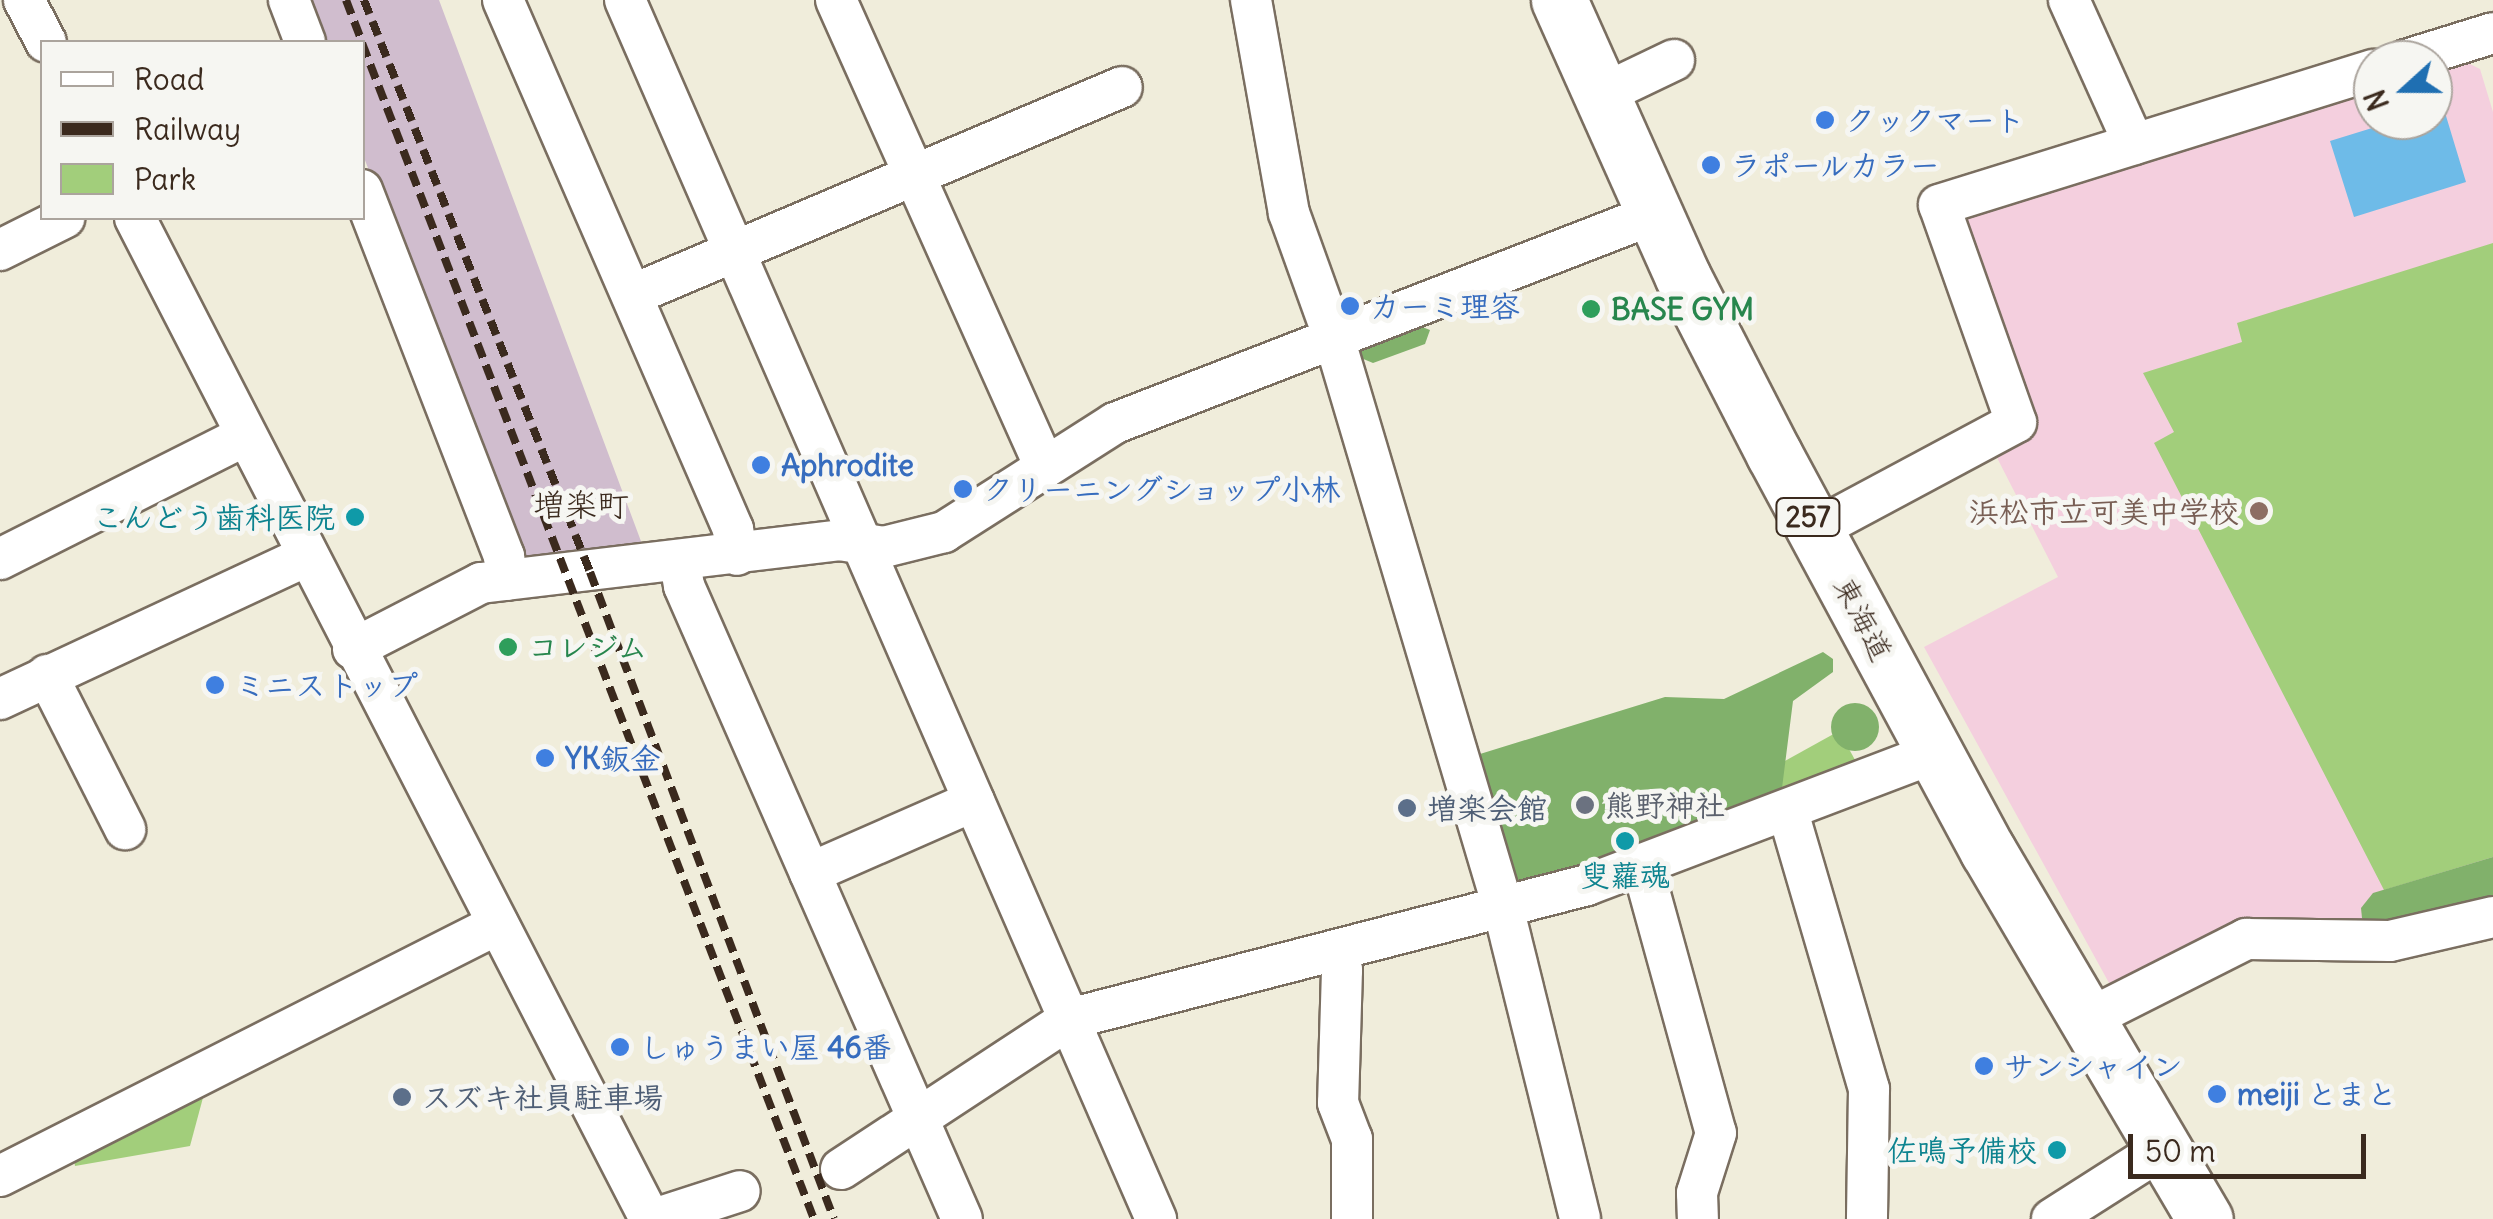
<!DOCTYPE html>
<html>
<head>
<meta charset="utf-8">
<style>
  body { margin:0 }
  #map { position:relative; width:2493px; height:1219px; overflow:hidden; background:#f0eddb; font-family:Delius,"Klee One",sans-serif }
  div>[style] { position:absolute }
  .built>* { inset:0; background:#f4cfde }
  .industrial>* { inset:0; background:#d0bdce }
  .green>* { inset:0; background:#a2ce7b; transform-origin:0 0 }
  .forest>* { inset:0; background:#81b16b }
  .round { border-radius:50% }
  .water>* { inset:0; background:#6ebbe8 }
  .roads { filter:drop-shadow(2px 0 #7a6e60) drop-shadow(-2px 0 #7a6e60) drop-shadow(0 2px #7a6e60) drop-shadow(0 -2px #7a6e60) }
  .minor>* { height:40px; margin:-20px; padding:0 20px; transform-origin:20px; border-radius:20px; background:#fff }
  .highway>* { height:55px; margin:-27.5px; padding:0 27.5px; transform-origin:27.5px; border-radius:27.5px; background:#fff }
  .rail>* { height:8px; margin-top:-4px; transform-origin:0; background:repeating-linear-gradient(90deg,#3b2a1e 0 15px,transparent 0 23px) }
  .dots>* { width:28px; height:28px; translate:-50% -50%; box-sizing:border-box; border:5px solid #f6f6f2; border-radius:50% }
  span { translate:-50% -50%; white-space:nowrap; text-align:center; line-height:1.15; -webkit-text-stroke:10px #f6f6f2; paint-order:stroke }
  .shield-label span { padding:2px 8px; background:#f6f6f2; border:2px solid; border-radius:8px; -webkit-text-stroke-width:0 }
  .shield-label { font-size:28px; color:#3b2a1e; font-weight:700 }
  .shop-label { font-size:30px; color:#366cbe; font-weight:700 }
  .left { translate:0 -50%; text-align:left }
  .leisure-label { font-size:30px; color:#27864d; font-weight:700 }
  .education-label { font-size:30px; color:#785e54; font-weight:700 }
  .right { translate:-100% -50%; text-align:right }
  .culture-label { font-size:30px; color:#0d838f; font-weight:700 }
  .street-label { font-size:30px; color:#3b2a1e }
  .worship-label { font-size:30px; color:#5b616d; font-weight:700 }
  .service-label { font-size:30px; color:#4e5e75; font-weight:700 }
  .neighbourhood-label { font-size:32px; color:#3b2a1e }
  .legend { position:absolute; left:40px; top:40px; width:325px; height:180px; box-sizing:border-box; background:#f6f6f2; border:2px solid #aba49d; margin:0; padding:12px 18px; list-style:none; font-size:30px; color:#3b2a1e }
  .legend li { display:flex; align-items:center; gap:20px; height:50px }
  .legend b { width:50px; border:2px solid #aba49d }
  .north { position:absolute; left:2353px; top:40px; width:100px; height:100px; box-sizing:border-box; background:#f6f6f2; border:2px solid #aba49d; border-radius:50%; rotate:249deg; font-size:28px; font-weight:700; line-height:40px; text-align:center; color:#3b2a1e }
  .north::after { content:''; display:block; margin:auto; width:35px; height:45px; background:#1f6fb2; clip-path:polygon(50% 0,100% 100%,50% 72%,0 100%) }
  .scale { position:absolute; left:2128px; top:1134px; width:238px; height:45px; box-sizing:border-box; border:5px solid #3b2a1e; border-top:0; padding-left:12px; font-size:30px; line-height:35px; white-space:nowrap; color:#3b2a1e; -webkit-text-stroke:8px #f6f6f2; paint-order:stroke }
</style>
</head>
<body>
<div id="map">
  <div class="built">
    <i style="clip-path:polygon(2462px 60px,2480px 69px,2493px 112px,2493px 904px,2340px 931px,2114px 992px,1924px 647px,2058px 577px,1990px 444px,2027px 424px,1954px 218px,2373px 88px,2373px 120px,2433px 120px,2433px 69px)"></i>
  </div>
  <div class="industrial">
    <i style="clip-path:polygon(303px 0,439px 0,645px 552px,521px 567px,363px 155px,362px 42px,319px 42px)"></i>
  </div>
  <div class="green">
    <i style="clip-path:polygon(2493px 243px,2493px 857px,2384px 890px,2154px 443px,2174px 432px,2143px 373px,2242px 342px,2237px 323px)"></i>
    <i style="left:1839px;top:731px;width:48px;height:188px;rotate:61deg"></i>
    <i style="clip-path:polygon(208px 1079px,190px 1146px,75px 1166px,72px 1148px)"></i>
  </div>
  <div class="forest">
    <i style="clip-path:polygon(1417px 325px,1430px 330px,1425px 344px,1373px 363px,1361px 358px,1360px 349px)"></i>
    <i style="clip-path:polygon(1823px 652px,1833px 659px,1833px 672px,1793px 701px,1781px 796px,1531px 887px,1508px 880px,1474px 766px,1480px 754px,1665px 697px,1724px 699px)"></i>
    <i class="round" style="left:1831px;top:703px;width:48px;height:48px"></i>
    <i style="clip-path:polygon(2493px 857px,2493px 904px,2369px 926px,2362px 918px,2361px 908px,2373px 893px)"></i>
  </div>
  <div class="water">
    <i style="clip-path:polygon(2443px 106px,2466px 182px,2354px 217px,2330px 141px,2398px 120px,2433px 120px,2433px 109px)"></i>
  </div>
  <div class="roads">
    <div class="minor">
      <i style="left:24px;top:0;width:47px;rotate:62.4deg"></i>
      <i style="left:289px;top:0;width:45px;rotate:69.1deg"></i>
      <i style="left:503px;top:0;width:577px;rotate:66.5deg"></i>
      <i style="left:733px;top:529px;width:26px;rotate:81deg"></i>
      <i style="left:625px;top:0;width:1330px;rotate:66.46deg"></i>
      <i style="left:836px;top:0;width:512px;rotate:65.89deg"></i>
      <i style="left:1251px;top:0;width:216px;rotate:79.9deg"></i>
      <i style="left:1289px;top:213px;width:133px;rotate:70.2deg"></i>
      <i style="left:1334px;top:338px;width:594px;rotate:73.46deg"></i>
      <i style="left:1503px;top:907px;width:321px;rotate:76.1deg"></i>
      <i style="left:2069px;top:0;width:158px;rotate:65.7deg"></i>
      <i style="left:2406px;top:60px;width:91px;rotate:-17.2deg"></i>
      <i style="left:1601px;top:95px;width:81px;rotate:-25.6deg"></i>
      <i style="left:362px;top:190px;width:393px;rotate:68.8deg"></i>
      <i style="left:504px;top:556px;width:24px;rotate:83deg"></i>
      <i style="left:135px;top:218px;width:1126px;rotate:62.77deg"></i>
      <i style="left:0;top:250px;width:72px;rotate:-26.6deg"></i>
      <i style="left:632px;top:295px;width:532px;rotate:-23deg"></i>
      <i style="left:1815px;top:530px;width:228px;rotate:-28.2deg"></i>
      <i style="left:2016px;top:422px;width:230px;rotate:-109.5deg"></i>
      <i style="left:1939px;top:205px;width:455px;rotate:-17.3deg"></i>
      <i style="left:0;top:559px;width:274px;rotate:-26.7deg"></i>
      <i style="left:680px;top:563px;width:23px;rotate:80deg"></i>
      <i style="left:684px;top:586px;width:691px;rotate:66.29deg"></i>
      <i style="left:353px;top:649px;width:144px;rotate:-27.3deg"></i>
      <i style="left:481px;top:583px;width:361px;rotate:-6.8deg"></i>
      <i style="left:839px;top:540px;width:46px;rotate:8.8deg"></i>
      <i style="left:884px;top:547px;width:62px;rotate:-14deg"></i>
      <i style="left:944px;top:532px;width:203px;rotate:-32.5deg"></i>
      <i style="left:1115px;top:423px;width:578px;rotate:-21.19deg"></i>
      <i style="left:47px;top:675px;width:173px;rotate:63.1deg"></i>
      <i style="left:0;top:699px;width:338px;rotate:-25deg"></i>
      <i style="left:1788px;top:812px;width:289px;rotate:73.7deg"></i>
      <i style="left:1869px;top:1089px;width:130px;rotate:90.9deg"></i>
      <i style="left:1642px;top:865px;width:278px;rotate:74.6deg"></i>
      <i style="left:1716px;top:1133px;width:63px;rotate:107.6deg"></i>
      <i style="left:1697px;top:1193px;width:26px;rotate:88deg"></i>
      <i style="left:810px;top:873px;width:179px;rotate:-23.7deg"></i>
      <i style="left:1337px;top:950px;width:21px;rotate:76deg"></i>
      <i style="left:1342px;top:970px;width:133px;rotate:91.7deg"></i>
      <i style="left:1338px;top:1103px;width:39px;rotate:69deg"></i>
      <i style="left:1352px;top:1139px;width:80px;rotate:90deg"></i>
      <i style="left:2084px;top:1021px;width:182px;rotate:-26.8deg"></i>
      <i style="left:2246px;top:939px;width:144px;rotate:0.8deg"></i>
      <i style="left:2390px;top:941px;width:106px;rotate:-13.1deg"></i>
      <i style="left:841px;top:1169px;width:273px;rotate:-33.3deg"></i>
      <i style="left:1069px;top:1019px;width:535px;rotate:-14.5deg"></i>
      <i style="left:1587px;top:885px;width:372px;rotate:-20.8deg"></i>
      <i style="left:0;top:1176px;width:558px;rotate:-26.84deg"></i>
      <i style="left:654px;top:1219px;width:90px;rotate:-18deg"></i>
      <i style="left:2052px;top:1219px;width:130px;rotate:-32.5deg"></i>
    </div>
    <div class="highway">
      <i style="left:1559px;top:0;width:303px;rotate:65.9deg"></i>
      <i style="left:1683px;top:277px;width:199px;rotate:62.8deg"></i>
      <i style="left:1774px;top:454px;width:451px;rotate:61.7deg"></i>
      <i style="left:1988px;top:851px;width:427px;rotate:59.5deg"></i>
    </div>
  </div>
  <div class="rail">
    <i style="left:346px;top:0;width:45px;rotate:69.1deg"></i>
    <i style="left:364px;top:0;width:615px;rotate:68.44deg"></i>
    <i style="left:590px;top:572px;width:691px;rotate:69.34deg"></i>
    <i style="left:362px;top:43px;width:1260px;rotate:68.98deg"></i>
  </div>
  <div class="dots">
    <i style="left:1825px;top:120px;background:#3f7fe0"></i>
    <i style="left:1711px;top:165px;background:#3f7fe0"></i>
    <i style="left:1350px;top:306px;background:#3f7fe0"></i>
    <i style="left:1591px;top:309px;background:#2e9e5b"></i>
    <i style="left:761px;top:465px;background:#3f7fe0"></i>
    <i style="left:963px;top:489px;background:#3f7fe0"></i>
    <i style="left:2259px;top:511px;background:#8d6e63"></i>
    <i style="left:355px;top:517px;background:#0f9aa8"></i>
    <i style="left:508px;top:647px;background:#2e9e5b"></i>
    <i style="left:215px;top:685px;background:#3f7fe0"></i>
    <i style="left:545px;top:758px;background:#3f7fe0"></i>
    <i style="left:1585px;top:805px;background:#6b7280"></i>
    <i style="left:1407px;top:808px;background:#5c6f8a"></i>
    <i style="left:1625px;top:841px;background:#0f9aa8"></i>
    <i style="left:620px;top:1047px;background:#3f7fe0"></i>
    <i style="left:1984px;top:1066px;background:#3f7fe0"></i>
    <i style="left:2217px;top:1094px;background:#3f7fe0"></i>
    <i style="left:402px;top:1097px;background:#5c6f8a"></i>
    <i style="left:2057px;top:1150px;background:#0f9aa8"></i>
  </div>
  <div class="shield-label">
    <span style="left:1808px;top:517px">257</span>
  </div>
  <div class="shop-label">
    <span class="left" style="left:1845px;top:120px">クックマート</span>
    <span class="left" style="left:1731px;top:165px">ラポールカラー</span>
    <span class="left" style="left:1370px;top:306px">カーミ理容</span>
    <span class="left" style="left:781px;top:465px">Aphrodite</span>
    <span class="left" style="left:983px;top:489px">クリーニングショップ小林</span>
    <span class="left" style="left:235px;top:685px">ミニストップ</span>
    <span class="left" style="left:565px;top:758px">YK鈑金</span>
    <span class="left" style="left:640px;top:1047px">しゅうまい屋 46番</span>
    <span class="left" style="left:2004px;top:1066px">サンシャイン</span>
    <span class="left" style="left:2237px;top:1094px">meiji とまと</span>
  </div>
  <div class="leisure-label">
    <span class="left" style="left:1611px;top:309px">BASE GYM</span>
    <span class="left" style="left:528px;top:647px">コレジム</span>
  </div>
  <div class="education-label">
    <span class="right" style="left:2239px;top:511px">浜松市立可美中学校</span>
  </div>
  <div class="culture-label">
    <span class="right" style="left:335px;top:517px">こんどう歯科医院</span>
    <span style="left:1625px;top:875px">叟蘿魂</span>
    <span class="right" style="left:2037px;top:1150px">佐鳴予備校</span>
  </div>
  <div class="street-label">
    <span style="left:1863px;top:619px;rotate:62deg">東海道</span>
  </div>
  <div class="worship-label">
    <span class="left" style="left:1605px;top:805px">熊野神社</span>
  </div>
  <div class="service-label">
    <span class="left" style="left:1427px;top:808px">増楽会館</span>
    <span class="left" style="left:422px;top:1097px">スズキ社員駐車場</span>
  </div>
  <div class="neighbourhood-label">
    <span style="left:581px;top:505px">増楽町</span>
  </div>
  <ul class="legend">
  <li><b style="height:12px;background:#fff"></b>Road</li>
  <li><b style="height:12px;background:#3b2a1e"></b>Railway</li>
  <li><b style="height:28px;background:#a2ce7b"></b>Park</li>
  </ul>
  <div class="north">N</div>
  <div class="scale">50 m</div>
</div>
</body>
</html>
